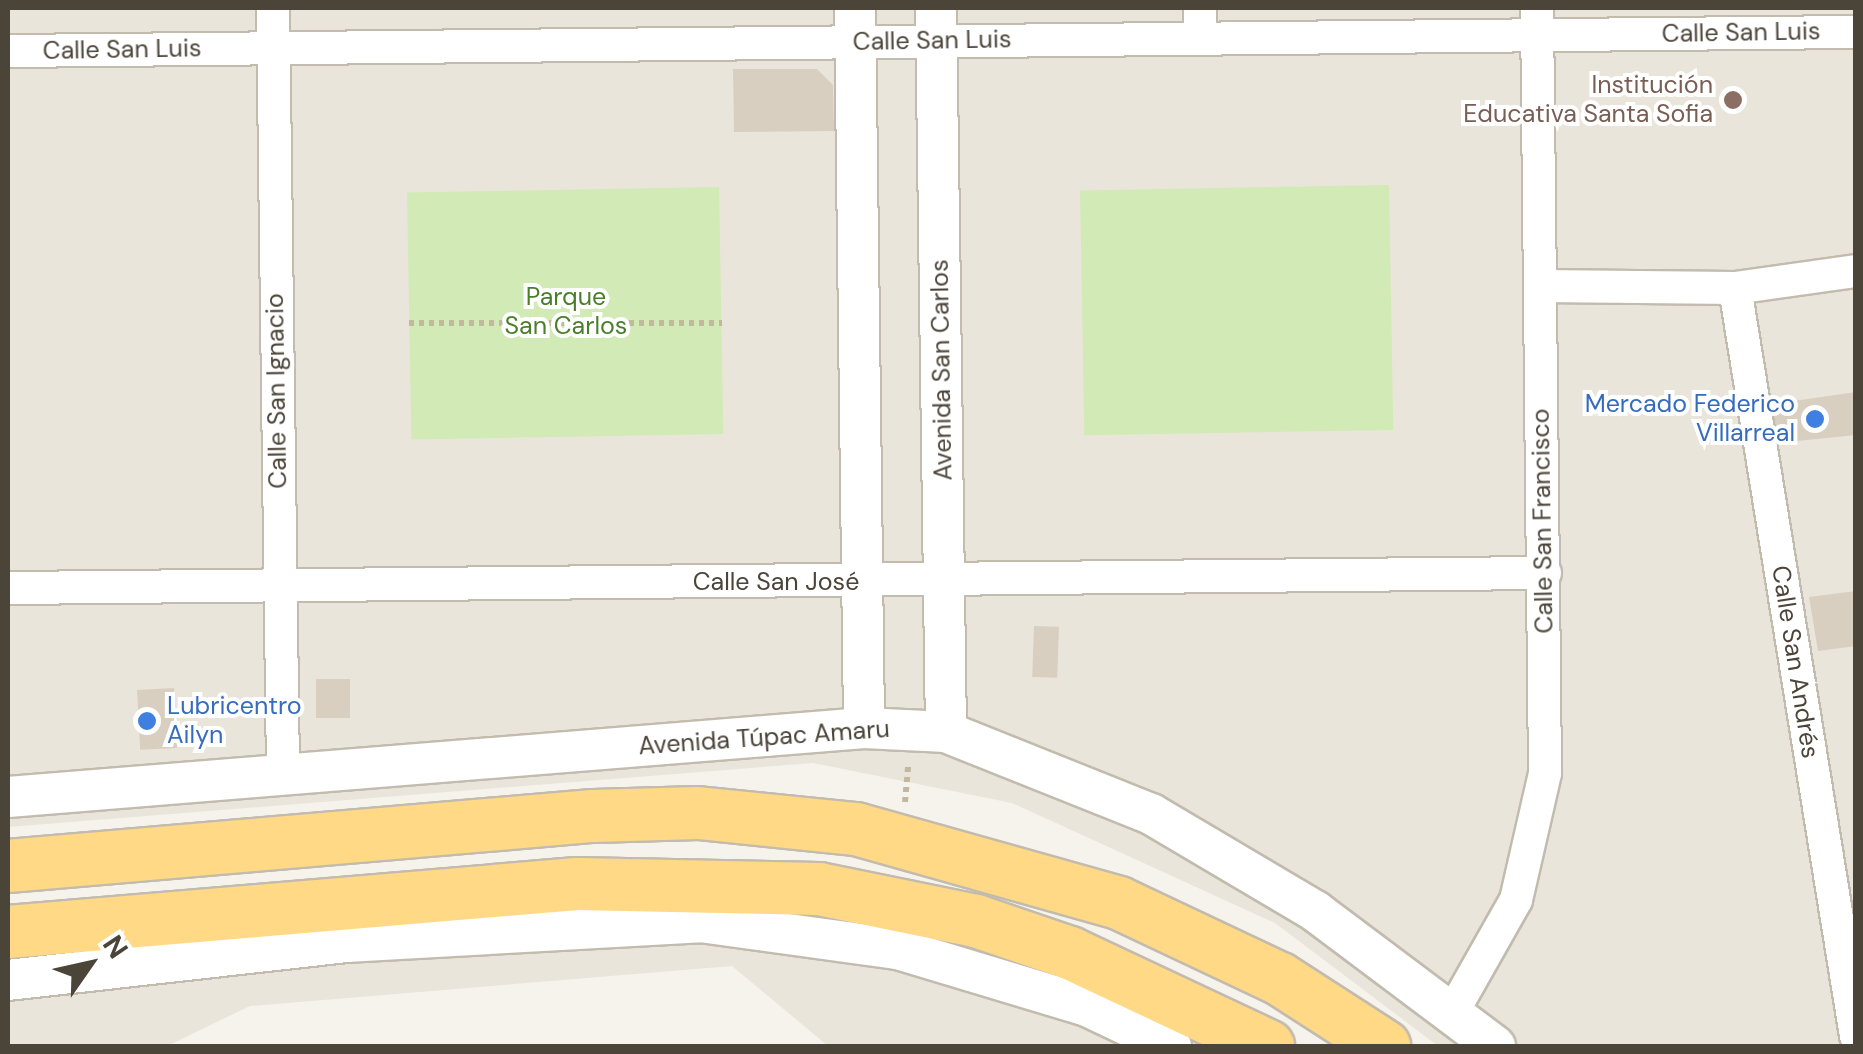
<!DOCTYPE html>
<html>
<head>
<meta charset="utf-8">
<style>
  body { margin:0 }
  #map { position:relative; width:1863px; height:1054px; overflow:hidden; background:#f6f3ec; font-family:"DM Sans",sans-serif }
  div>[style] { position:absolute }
  .residential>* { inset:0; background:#eae5da }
  .green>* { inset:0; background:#d2eab5; transform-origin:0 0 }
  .building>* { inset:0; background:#d8cfc1; transform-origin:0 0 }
  .path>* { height:6px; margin-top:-3px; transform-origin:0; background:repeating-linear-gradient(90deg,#c4b79f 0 5px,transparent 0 10px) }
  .roads { filter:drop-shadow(2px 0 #c2bbae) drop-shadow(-2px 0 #c2bbae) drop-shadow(0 2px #c2bbae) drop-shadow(0 -2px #c2bbae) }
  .minor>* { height:32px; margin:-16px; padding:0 16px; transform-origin:16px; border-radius:16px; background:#fff }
  .tertiary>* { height:40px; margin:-20px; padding:0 20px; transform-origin:20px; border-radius:20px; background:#fff }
  .trunk>* { height:52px; margin:-26px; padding:0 26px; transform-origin:26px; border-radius:26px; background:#ffd985 }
  .dots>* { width:28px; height:28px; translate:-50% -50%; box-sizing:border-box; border:5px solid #fff; border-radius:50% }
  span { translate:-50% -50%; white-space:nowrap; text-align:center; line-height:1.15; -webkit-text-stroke:8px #fff; paint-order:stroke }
  .street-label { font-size:25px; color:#4b4439 }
  .education-label { font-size:25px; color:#785e54 }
  .right { translate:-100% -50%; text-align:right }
  .park-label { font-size:25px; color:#4a7f2a }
  .shop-label { font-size:25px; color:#366cbe }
  .left { translate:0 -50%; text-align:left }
  .frame { position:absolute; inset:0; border:10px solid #4b4439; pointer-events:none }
  .north { position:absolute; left:40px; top:914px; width:100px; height:100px; -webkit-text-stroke:8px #fff; paint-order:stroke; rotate:56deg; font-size:28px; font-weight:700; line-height:40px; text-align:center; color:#4b4439 }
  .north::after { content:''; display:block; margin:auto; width:35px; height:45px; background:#4b4439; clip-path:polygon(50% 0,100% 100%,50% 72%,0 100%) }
</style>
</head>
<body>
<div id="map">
  <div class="residential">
    <i style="clip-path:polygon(8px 8px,1855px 8px,1855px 1046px,1438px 1046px,1275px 923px,1012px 803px,813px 763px,8px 827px)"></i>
    <i style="clip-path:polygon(787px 909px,946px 939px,1068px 978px,1224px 1046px,828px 1046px,732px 966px,250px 1006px,167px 1046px,8px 1046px,8px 965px)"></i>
  </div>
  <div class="green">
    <i style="left:1389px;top:185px;width:245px;height:309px;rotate:89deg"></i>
    <i style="left:719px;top:187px;width:247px;height:312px;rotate:89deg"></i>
  </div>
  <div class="building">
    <i style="clip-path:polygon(733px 69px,817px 69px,833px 85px,834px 131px,734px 132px)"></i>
    <i style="clip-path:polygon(1856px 392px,1856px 435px,1778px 443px,1772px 404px)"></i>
    <i style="clip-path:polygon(1856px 591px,1856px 646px,1818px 651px,1809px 597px)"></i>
    <i style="left:1034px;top:626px;width:25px;height:51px;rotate:2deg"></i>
    <i style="left:316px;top:679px;width:34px;height:39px"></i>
    <i style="left:174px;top:688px;width:60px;height:37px;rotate:87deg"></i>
  </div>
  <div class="path">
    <i style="left:409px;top:323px;width:313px"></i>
    <i style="left:905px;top:802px;width:37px;rotate:-85deg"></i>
  </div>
  <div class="roads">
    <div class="minor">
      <i style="left:273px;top:8px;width:766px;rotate:89.25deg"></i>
      <i style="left:1200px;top:8px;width:31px;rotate:90deg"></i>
      <i style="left:8px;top:51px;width:1848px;rotate:-0.59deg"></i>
      <i style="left:1540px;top:286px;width:195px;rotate:0.6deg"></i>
      <i style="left:1735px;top:288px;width:122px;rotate:-8deg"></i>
      <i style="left:1735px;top:288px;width:758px;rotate:80.81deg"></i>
      <i style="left:8px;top:588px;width:1537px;rotate:-0.56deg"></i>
      <i style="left:1452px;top:1013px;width:130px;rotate:-60.5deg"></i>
      <i style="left:1516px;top:900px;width:130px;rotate:-77.1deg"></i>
      <i style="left:1545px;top:773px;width:765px;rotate:-90.6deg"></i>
    </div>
    <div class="tertiary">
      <i style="left:855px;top:8px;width:720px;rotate:89.28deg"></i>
      <i style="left:936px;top:8px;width:724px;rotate:89.21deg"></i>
      <i style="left:8px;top:797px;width:859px;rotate:-4.61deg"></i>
      <i style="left:864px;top:728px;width:82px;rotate:2.8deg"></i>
      <i style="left:946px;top:732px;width:221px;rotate:21.8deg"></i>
      <i style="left:1151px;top:814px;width:191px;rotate:30.6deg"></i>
      <i style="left:1315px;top:911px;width:225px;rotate:36.9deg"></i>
      <i style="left:8px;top:980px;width:340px;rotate:-6.4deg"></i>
      <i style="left:346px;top:942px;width:355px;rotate:-3.2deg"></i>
      <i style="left:700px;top:922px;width:200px;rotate:7.8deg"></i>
      <i style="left:898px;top:949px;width:197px;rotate:16.8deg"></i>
      <i style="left:1087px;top:1006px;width:93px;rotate:25.5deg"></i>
    </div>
    <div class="trunk">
      <i style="left:8px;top:866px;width:587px;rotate:-4.89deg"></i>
      <i style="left:593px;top:816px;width:105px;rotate:-1.6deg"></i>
      <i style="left:698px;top:813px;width:159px;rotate:5.8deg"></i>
      <i style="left:856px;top:829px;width:273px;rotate:15.7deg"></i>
      <i style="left:1119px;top:903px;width:178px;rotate:25.3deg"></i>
      <i style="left:1280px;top:979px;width:124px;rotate:32.8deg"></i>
      <i style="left:8px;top:932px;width:571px;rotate:-4.82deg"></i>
      <i style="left:577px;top:884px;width:242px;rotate:1.2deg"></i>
      <i style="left:819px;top:889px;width:160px;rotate:11.5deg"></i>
      <i style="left:976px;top:921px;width:99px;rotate:18.8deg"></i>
      <i style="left:1070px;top:953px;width:219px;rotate:25.2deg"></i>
    </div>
  </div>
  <div class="dots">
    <i style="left:1733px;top:100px;background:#8d6e63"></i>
    <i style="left:1815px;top:419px;background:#3f7fe0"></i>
    <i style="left:147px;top:721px;background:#3f7fe0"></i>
  </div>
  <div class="street-label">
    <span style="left:1741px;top:33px;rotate:-1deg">Calle San Luis</span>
    <span style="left:932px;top:41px;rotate:-1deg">Calle San Luis</span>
    <span style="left:122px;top:50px;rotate:-1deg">Calle San Luis</span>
    <span style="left:942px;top:370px;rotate:-91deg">Avenida San Carlos</span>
    <span style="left:277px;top:391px;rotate:-91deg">Calle San Ignacio</span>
    <span style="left:1543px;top:521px;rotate:-91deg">Calle San Francisco</span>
    <span style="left:776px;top:582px">Calle San José</span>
    <span style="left:1795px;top:662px;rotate:81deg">Calle San Andrés</span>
    <span style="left:764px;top:738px;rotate:-4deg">Avenida Túpac Amaru</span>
  </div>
  <div class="education-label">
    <span class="right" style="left:1713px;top:100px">Institución<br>Educativa Santa Sofia</span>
  </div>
  <div class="park-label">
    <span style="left:566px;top:312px">Parque<br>San Carlos</span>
  </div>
  <div class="shop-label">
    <span class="right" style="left:1795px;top:419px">Mercado Federico<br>Villarreal</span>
    <span class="left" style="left:167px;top:721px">Lubricentro<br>Ailyn</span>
  </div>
  <div class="frame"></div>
  <div class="north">N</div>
</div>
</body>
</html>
